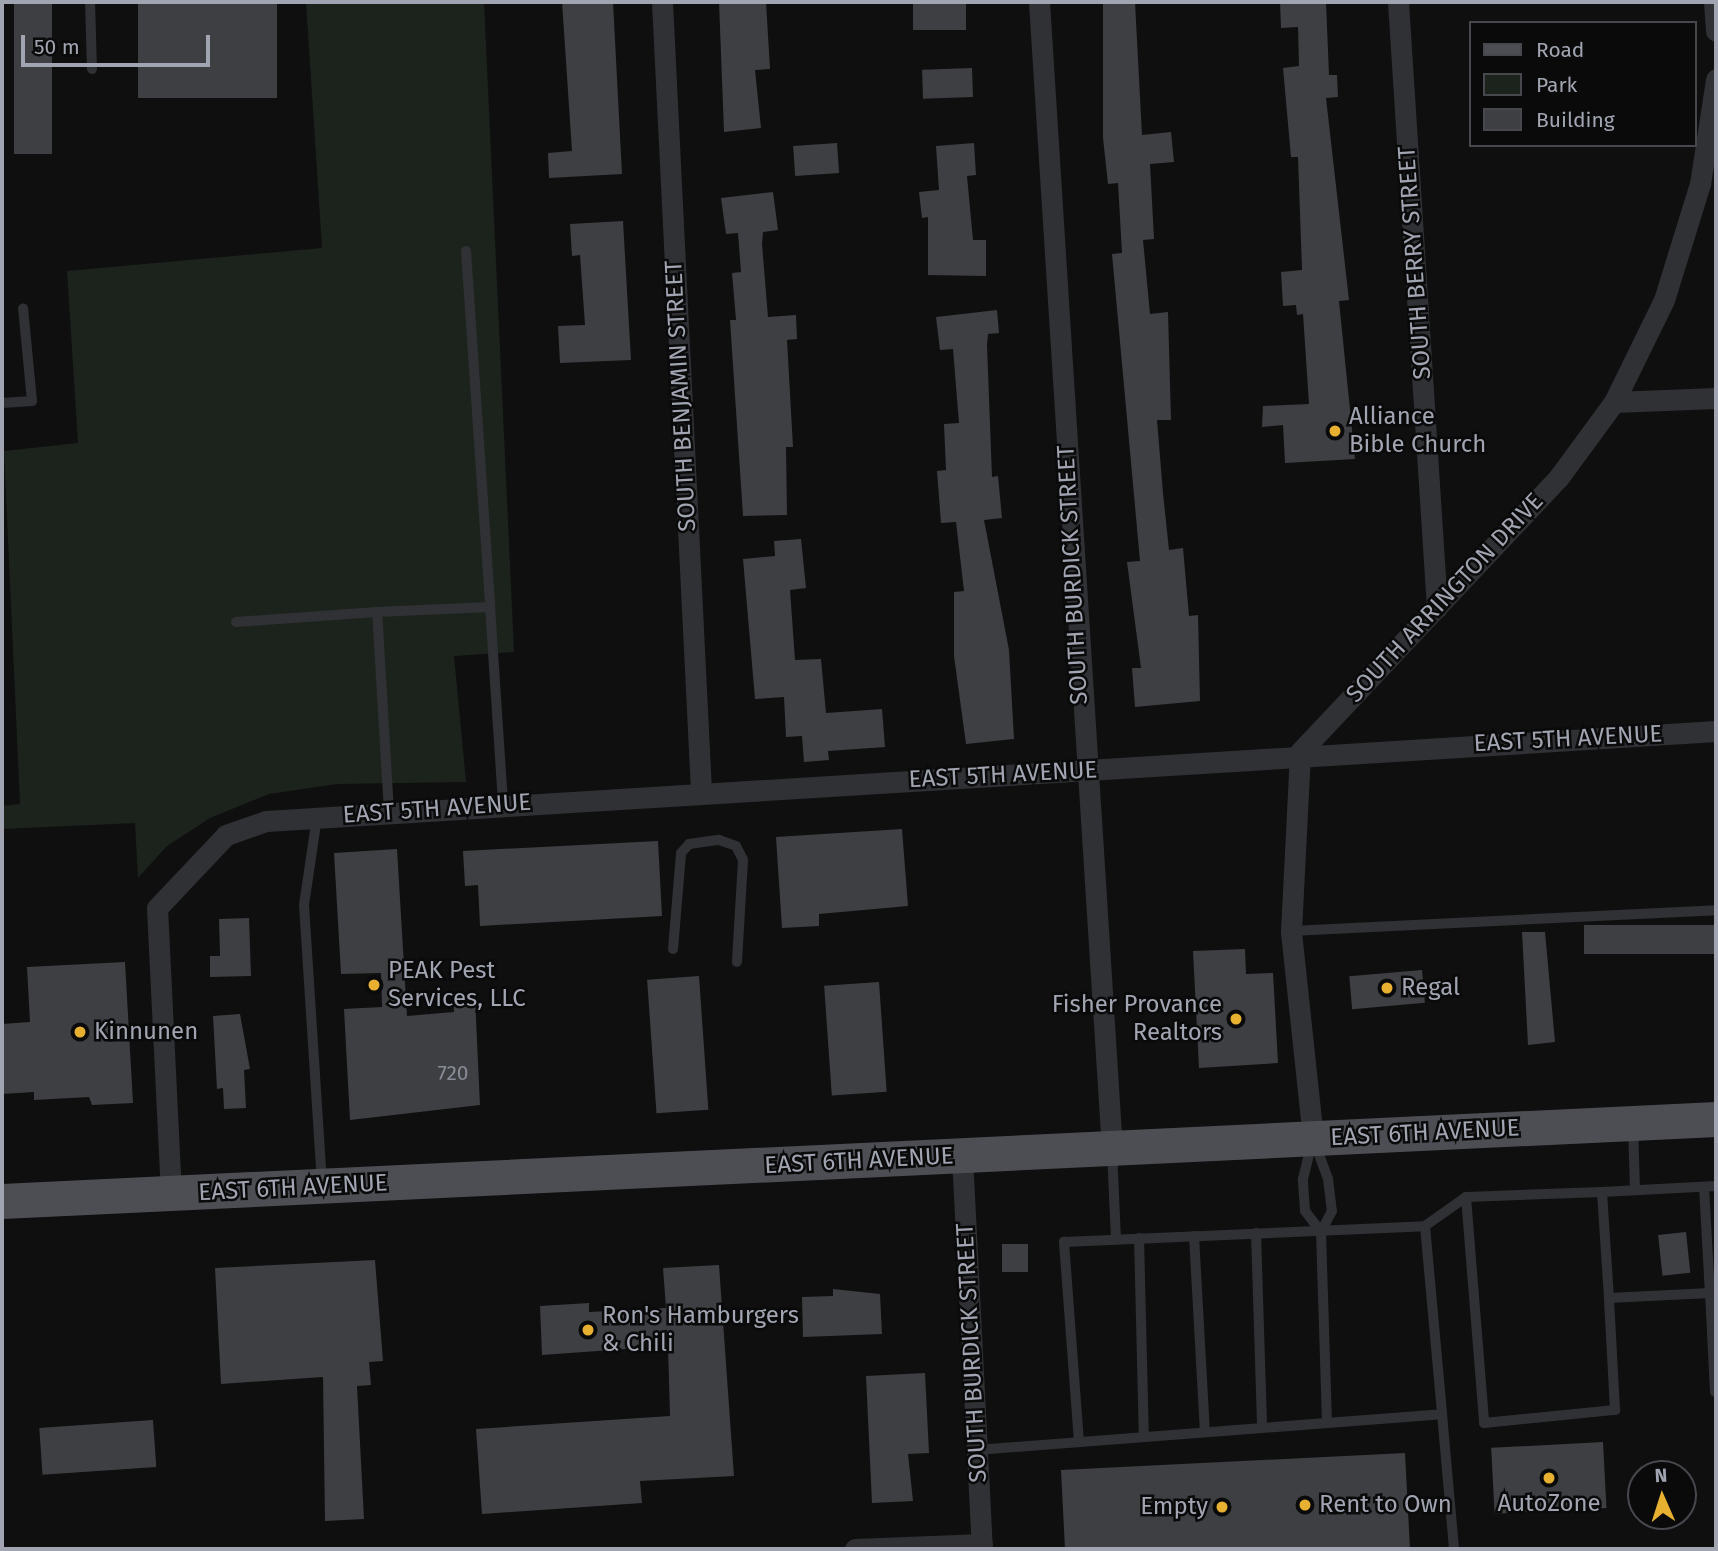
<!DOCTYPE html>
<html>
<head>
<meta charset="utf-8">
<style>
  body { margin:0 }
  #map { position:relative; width:1718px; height:1551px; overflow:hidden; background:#0f0f10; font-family:"Fira Sans",sans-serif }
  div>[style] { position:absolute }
  .green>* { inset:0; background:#1c231d }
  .building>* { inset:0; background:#3e3f43; transform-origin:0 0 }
  .service>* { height:10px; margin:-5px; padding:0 5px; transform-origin:5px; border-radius:5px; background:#303135 }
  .minor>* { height:21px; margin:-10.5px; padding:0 10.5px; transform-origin:10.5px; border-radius:10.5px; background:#303135 }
  .primary>* { height:35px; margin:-17.5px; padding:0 17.5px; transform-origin:17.5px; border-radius:17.5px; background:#4d4e54 }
  .dots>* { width:19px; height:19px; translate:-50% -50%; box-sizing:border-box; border:4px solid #0a0a0b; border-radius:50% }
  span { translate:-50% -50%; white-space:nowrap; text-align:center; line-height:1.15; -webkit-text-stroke:5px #0a0a0b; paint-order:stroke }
  .number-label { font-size:21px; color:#888c96 }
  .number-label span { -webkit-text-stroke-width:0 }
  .street-label { font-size:24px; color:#a1a5b1 }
  .poi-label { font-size:24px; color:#a1a5b1 }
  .left { translate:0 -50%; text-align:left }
  .right { translate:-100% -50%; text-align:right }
  .frame { position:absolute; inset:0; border:4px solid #a1a5b1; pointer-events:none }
  .legend { position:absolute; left:1469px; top:21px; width:228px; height:126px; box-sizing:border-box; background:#0a0a0b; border:2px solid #46484d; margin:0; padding:9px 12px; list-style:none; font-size:21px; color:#a1a5b1 }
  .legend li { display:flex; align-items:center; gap:14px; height:35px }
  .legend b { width:35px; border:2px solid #46484d }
  .north { position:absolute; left:1627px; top:1460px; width:70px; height:70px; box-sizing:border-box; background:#0a0a0b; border:2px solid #46484d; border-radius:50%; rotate:357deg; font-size:19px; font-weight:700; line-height:28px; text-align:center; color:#a1a5b1 }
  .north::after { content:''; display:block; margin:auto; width:24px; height:32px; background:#e7b030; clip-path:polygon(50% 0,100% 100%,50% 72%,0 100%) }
  .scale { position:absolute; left:21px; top:35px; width:189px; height:32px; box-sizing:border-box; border:4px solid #a1a5b1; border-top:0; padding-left:9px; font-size:21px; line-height:24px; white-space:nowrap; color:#a1a5b1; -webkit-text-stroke:5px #0a0a0b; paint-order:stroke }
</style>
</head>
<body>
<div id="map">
  <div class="green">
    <i style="clip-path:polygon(306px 2px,484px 2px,514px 652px,454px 656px,466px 782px,337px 784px,269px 794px,210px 818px,167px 846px,138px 878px,135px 823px,2px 829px,2px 806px,20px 804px,4px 451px,78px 443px,67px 271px,322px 248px)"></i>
  </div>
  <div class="building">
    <i style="left:14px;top:2px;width:38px;height:152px"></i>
    <i style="left:138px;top:2px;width:139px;height:96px"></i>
    <i style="clip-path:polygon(562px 2px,613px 2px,622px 174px,549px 178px,548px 153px,572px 151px)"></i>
    <i style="clip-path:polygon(719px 2px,766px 2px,770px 69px,755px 70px,761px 128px,724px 132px)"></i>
    <i style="left:913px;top:2px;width:53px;height:28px"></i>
    <i style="clip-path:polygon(1103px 2px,1135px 2px,1142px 135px,1171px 132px,1174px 162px,1150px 164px,1154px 239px,1143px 240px,1150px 314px,1168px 312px,1171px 420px,1157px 420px,1163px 493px,1169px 550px,1183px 548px,1189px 616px,1198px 615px,1200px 701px,1135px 707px,1132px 668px,1141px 668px,1127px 562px,1140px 561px,1112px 254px,1122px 253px,1118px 183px,1108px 184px,1103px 138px)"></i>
    <i style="clip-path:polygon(1280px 2px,1326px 2px,1329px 75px,1337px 75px,1338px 97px,1326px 98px,1349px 300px,1339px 301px,1355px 459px,1285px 463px,1283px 425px,1262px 427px,1263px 406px,1309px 404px,1303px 314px,1297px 315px,1296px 305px,1283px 306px,1281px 272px,1302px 270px,1298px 157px,1291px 157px,1283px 68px,1299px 66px,1298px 27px,1281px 28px)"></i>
    <i style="left:972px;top:68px;width:29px;height:50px;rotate:88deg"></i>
    <i style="left:837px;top:143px;width:30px;height:44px;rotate:86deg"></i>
    <i style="clip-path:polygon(974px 143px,976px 175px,967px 176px,973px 240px,986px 240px,986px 276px,928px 275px,928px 217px,922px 218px,919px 192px,939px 190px,936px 146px)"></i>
    <i style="clip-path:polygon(773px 192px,778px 230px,763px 232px,762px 244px,768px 317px,796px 315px,797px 339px,787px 340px,793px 447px,786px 447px,787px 515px,743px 516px,730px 320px,736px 320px,732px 273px,741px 272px,738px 233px,726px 234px,721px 198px)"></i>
    <i style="clip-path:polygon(623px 221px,631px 360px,560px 363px,558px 326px,585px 325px,580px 255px,572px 256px,570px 224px)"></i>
    <i style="clip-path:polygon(997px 310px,999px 333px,988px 334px,987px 345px,992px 477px,998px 476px,1002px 518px,984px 520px,1009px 650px,1014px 739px,966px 744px,954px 656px,954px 592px,964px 591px,956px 522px,941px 523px,937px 471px,946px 470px,944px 424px,959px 423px,953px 349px,940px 350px,936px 317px)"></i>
    <i style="clip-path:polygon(801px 539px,806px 588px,790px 590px,795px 660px,821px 659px,826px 713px,882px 709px,885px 747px,828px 751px,829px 760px,804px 762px,802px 736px,786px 737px,784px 697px,755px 699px,743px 559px,775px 556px,774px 541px)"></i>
    <i style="clip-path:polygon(902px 829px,908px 906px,819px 914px,819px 926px,782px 928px,776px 837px)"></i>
    <i style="clip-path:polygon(658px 841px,662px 916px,480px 926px,478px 885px,465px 886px,463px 851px)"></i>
    <i style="clip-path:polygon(397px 849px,407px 1016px,454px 1012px,453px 998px,475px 997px,480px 1105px,350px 1120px,344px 1009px,382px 1007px,381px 973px,341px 974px,334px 853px)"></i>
    <i style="clip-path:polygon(249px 918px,251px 976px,210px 977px,210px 956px,220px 956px,219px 919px)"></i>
    <i style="left:1716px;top:925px;width:29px;height:132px;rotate:90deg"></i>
    <i style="clip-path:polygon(1522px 932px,1545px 932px,1555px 1042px,1528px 1045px)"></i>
    <i style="clip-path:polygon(1245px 949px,1246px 974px,1273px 973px,1278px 1063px,1199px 1068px,1193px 951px)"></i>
    <i style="clip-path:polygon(125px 962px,133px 1103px,92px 1105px,89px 1097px,34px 1100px,34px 1092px,2px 1094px,2px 1024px,30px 1022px,27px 967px)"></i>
    <i style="left:1422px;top:970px;width:33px;height:73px;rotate:85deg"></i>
    <i style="left:699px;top:976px;width:134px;height:52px;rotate:86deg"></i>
    <i style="left:879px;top:982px;width:110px;height:55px;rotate:86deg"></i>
    <i style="clip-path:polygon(240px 1014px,250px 1069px,244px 1070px,246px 1108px,224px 1109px,223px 1088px,217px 1089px,213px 1016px)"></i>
    <i style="left:1686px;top:1232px;width:41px;height:28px;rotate:84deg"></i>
    <i style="left:1002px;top:1244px;width:26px;height:28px"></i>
    <i style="clip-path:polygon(375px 1260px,383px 1361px,369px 1362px,371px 1385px,357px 1386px,364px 1519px,325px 1521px,323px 1377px,221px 1384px,215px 1268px)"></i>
    <i style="clip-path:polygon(719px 1265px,734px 1476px,640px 1481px,642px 1503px,482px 1514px,476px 1429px,670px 1416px,668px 1346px,542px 1355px,540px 1306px,589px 1303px,589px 1312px,666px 1308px,663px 1268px)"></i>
    <i style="clip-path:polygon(833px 1289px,880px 1294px,882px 1334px,803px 1337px,802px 1297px,833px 1296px)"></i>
    <i style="clip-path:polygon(925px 1373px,929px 1453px,908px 1454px,913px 1501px,872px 1503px,866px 1376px)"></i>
    <i style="left:153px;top:1420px;width:47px;height:114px;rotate:86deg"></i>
    <i style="left:1603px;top:1442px;width:66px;height:112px;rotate:87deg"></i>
    <i style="clip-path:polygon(1405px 1453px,1410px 1549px,1065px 1549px,1061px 1470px)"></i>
  </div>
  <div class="service">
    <i style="left:90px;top:2px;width:67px;rotate:88.3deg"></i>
    <i style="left:466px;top:251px;width:357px;rotate:86.1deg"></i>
    <i style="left:2px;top:403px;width:30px;rotate:-4deg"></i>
    <i style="left:32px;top:401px;width:93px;rotate:-95.5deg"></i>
    <i style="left:236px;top:622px;width:141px;rotate:-4.1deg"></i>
    <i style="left:389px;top:812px;width:200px;rotate:-93.4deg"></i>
    <i style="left:377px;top:612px;width:113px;rotate:-2.5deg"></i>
    <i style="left:490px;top:607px;width:197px;rotate:86.2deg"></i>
    <i style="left:317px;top:817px;width:89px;rotate:98.4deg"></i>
    <i style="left:304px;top:905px;width:276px;rotate:86.3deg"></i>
    <i style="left:1291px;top:931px;width:426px;rotate:-2.8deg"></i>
    <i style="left:673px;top:949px;width:96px;rotate:-85.2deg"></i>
    <i style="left:681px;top:853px;width:12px;rotate:-48deg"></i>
    <i style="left:689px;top:844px;width:30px;rotate:-8deg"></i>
    <i style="left:719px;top:840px;width:18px;rotate:19deg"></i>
    <i style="left:736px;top:846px;width:16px;rotate:63deg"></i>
    <i style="left:743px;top:860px;width:102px;rotate:93.4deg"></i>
    <i style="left:1633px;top:1126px;width:64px;rotate:88.2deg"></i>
    <i style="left:1313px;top:1138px;width:44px;rotate:69.9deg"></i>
    <i style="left:1328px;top:1179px;width:32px;rotate:83deg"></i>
    <i style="left:1332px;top:1211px;width:24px;rotate:118deg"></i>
    <i style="left:1321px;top:1232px;width:26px;rotate:-127deg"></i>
    <i style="left:1305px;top:1211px;width:32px;rotate:-94deg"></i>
    <i style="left:1303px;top:1179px;width:42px;rotate:-76.3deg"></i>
    <i style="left:1112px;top:1151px;width:87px;rotate:87.4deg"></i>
    <i style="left:1704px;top:1187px;width:106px;rotate:86.8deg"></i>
    <i style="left:1710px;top:1293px;width:101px;rotate:177.2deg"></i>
    <i style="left:1609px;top:1298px;width:106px;rotate:-93.8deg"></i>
    <i style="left:1602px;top:1192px;width:114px;rotate:-3deg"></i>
    <i style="left:1602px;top:1192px;width:136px;rotate:177.9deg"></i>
    <i style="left:1466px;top:1197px;width:227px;rotate:85.4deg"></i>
    <i style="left:1484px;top:1423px;width:132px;rotate:-5.7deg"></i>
    <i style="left:1615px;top:1410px;width:112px;rotate:-93.1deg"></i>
    <i style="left:1425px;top:1226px;width:50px;rotate:-35.3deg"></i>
    <i style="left:1321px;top:1232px;width:191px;rotate:88.2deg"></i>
    <i style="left:1256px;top:1233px;width:195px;rotate:88.2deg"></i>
    <i style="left:1194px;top:1236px;width:196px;rotate:86.8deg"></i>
    <i style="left:1139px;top:1238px;width:199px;rotate:88.6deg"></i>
    <i style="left:1710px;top:1293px;width:99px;rotate:87.1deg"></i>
    <i style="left:1079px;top:1442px;width:201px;rotate:-94.3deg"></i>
    <i style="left:1064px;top:1242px;width:361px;rotate:-2.5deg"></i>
    <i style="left:1425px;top:1226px;width:189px;rotate:84.8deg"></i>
    <i style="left:976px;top:1450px;width:467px;rotate:-4.4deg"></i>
    <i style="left:1442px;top:1414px;width:136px;rotate:84.9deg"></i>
  </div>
  <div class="minor">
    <i style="left:662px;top:2px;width:789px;rotate:87.17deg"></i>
    <i style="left:1039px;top:2px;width:1149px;rotate:86.36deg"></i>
    <i style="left:1398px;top:2px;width:607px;rotate:86.32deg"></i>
    <i style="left:1714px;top:2px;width:29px;rotate:86deg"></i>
    <i style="left:1614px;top:402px;width:102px;rotate:-2.2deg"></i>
    <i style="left:1313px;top:1138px;width:208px;rotate:-96.1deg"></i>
    <i style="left:1291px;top:931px;width:179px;rotate:-87.1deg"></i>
    <i style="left:1300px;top:752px;width:378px;rotate:-46.7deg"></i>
    <i style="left:1559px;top:477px;width:93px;rotate:-53.7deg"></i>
    <i style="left:1614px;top:402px;width:114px;rotate:-63.9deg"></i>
    <i style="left:1664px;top:300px;width:121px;rotate:-72.8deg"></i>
    <i style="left:1700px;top:184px;width:106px;rotate:-81.3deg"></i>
    <i style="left:962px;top:1156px;width:394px;rotate:87.1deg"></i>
    <i style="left:171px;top:1194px;width:286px;rotate:-92.8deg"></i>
    <i style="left:157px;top:908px;width:100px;rotate:-46.6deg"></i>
    <i style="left:226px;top:835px;width:42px;rotate:-19.3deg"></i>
    <i style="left:266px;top:821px;width:1453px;rotate:-3.55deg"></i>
    <i style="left:855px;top:1549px;width:127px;rotate:-2.3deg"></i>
  </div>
  <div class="primary">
    <i style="left:2px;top:1201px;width:1716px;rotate:-2.74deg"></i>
  </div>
  <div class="dots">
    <i style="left:1335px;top:431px;background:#e7b030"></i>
    <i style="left:374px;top:985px;background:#e7b030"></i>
    <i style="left:1387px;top:988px;background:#e7b030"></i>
    <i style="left:1236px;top:1019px;background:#e7b030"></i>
    <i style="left:80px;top:1032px;background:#e7b030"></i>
    <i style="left:588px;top:1330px;background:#e7b030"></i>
    <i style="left:1549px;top:1478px;background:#e7b030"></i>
    <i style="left:1305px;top:1505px;background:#e7b030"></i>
    <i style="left:1222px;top:1507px;background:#e7b030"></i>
  </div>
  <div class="number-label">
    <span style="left:453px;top:1073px">720</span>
  </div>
  <div class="street-label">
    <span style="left:1415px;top:263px;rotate:-94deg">SOUTH BERRY STREET</span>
    <span style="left:681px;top:396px;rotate:-93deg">SOUTH BENJAMIN STREET</span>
    <span style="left:1073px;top:575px;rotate:-93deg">SOUTH BURDICK STREET</span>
    <span style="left:1445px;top:598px;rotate:-47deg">SOUTH ARRINGTON DRIVE</span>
    <span style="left:1568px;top:739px;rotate:-3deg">EAST 5TH AVENUE</span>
    <span style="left:1003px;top:775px;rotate:-3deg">EAST 5TH AVENUE</span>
    <span style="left:437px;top:809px;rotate:-4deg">EAST 5TH AVENUE</span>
    <span style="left:1425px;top:1133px;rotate:-3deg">EAST 6TH AVENUE</span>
    <span style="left:859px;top:1161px;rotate:-3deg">EAST 6TH AVENUE</span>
    <span style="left:293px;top:1188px;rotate:-3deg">EAST 6TH AVENUE</span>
    <span style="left:972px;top:1353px;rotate:-93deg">SOUTH BURDICK STREET</span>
  </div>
  <div class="poi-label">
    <span class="left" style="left:1349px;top:431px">Alliance<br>Bible Church</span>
    <span class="left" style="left:388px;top:985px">PEAK Pest<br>Services, LLC</span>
    <span class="left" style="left:1401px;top:988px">Regal</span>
    <span class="right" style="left:1222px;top:1019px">Fisher Provance<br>Realtors</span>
    <span class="left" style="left:94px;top:1032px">Kinnunen</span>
    <span class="left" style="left:602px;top:1330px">Ron's Hamburgers<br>&amp; Chili</span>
    <span style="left:1549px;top:1504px">AutoZone</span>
    <span class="left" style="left:1319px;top:1505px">Rent to Own</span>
    <span class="right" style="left:1208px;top:1507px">Empty</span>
  </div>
  <div class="frame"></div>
  <ul class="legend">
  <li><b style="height:9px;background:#4d4e54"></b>Road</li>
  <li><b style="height:19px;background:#1c231d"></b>Park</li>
  <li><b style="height:19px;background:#3e3f43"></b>Building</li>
  </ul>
  <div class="north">N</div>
  <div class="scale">50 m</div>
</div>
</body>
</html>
